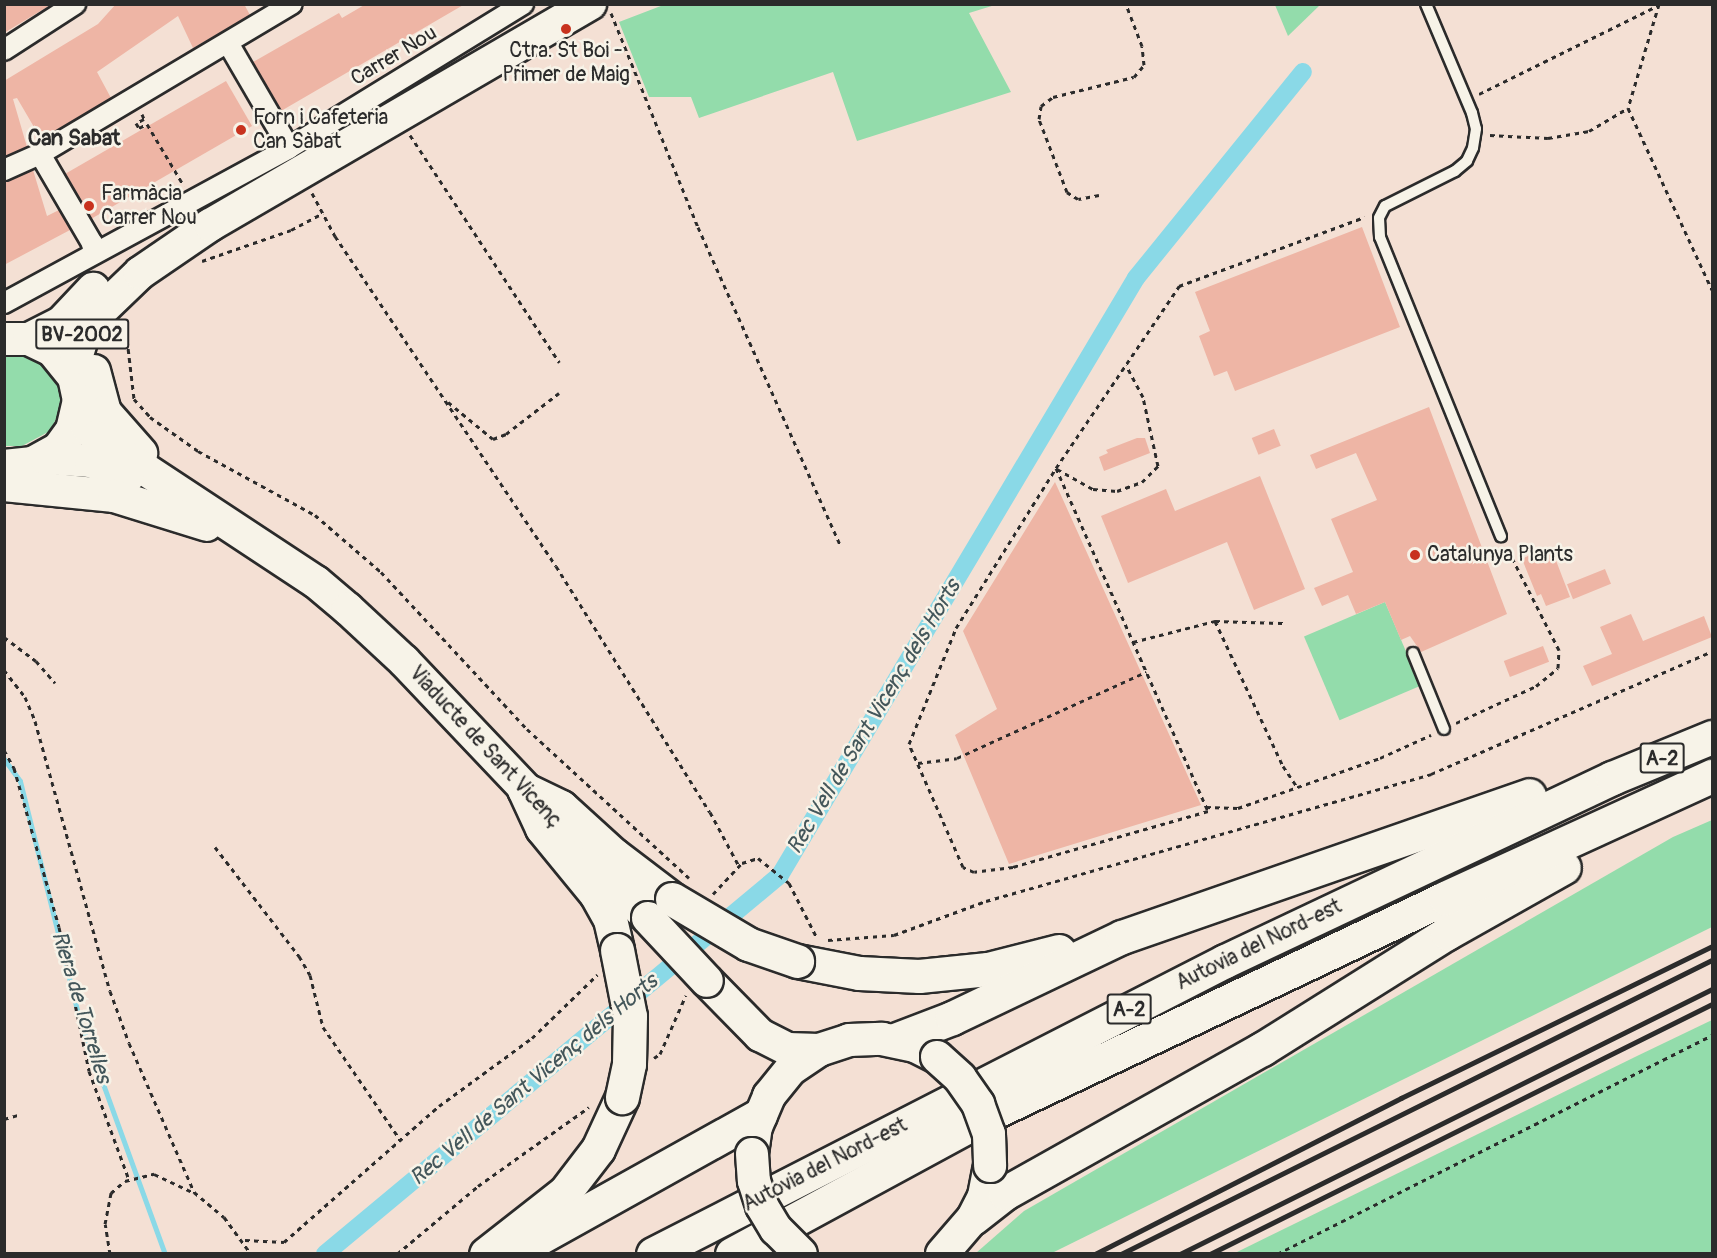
<!DOCTYPE html>
<html>
<head>
<meta charset="utf-8">
<style>
  body { margin:0 }
  #map { position:relative; width:1717px; height:1258px; overflow:hidden; background:#f4e0d4; font-family:Pangolin,sans-serif }
  div>[style] { position:absolute }
  .green>* { inset:0; background:#93dcab; transform-origin:0 0 }
  .stream>* { height:5px; margin:-2.5px; padding:0 2.5px; transform-origin:2.5px; border-radius:2.5px; background:#8ad9e7 }
  .canal>* { height:18px; margin:-9px; padding:0 9px; transform-origin:9px; border-radius:9px; background:#8ad9e7 }
  .building>* { inset:0; background:#eeb5a5; transform-origin:0 0 }
  .path>* { height:3px; margin-top:-1.5px; transform-origin:0; background:repeating-linear-gradient(90deg,#2b2b2b 0 4.5px,transparent 0 9px) }
  .roads { filter:drop-shadow(2px 0 #2b2b2b) drop-shadow(-2px 0 #2b2b2b) drop-shadow(0 2px #2b2b2b) drop-shadow(0 -2px #2b2b2b) }
  .service>* { height:10px; margin:-5px; padding:0 5px; transform-origin:5px; border-radius:5px; background:#f7f3e8 }
  .minor>* { height:20px; margin:-10px; padding:0 10px; transform-origin:10px; border-radius:10px; background:#f7f3e8 }
  .primary>* { height:32px; margin:-16px; padding:0 16px; transform-origin:16px; border-radius:16px; background:#f7f3e8 }
  .motorway>* { height:33px; margin:-16.5px; padding:0 16.5px; transform-origin:16.5px; border-radius:16.5px; background:#f7f3e8 }
  .rail>* { height:4.5px; margin:-2.25px; padding:0 2.25px; transform-origin:2.25px; border-radius:2.25px; background:#2b2b2b }
  .bridges { filter:drop-shadow(2px 0 #2b2b2b) drop-shadow(-2px 0 #2b2b2b) drop-shadow(0 2px #2b2b2b) drop-shadow(0 -2px #2b2b2b) }
  .primary-bridge>* { height:32px; margin:-16px; padding:0 16px; transform-origin:16px; border-radius:16px; background:#f7f3e8 }
  .motorway-bridge>* { height:33px; margin:-16.5px; padding:0 16.5px; transform-origin:16.5px; border-radius:16.5px; background:#f7f3e8 }
  .dots>* { width:16px; height:16px; translate:-50% -50%; box-sizing:border-box; border:3px solid #f7f3e8; border-radius:50% }
  span { translate:-50% -50%; white-space:nowrap; text-align:center; line-height:1.15; -webkit-text-stroke:5px #f7f3e8; paint-order:stroke }
  .shield-label span { padding:2px 4px; background:#f7f3e8; border:2px solid; border-radius:4px; -webkit-text-stroke-width:0 }
  .shield-label { font-size:20px; color:#2b2b2b; font-weight:700 }
  .poi-label { font-size:21px; color:#2b2b2b }
  .left { translate:0 -50%; text-align:left }
  .street-label { font-size:21px; color:#2b2b2b }
  .neighbourhood-label { font-size:22px; color:#2b2b2b; font-weight:700 }
  .water-label { font-size:22px; color:#43565a; font-style:italic }
  .frame { position:absolute; inset:0; border:6px solid #2b2b2b; pointer-events:none }
</style>
</head>
<body>
<div id="map">
  <div class="green">
    <i style="clip-path:polygon(666px 4px,995px 5px,969px 13px,1011px 92px,857px 141px,833px 72px,699px 118px,691px 97px,649px 97px,619px 22px)"></i>
    <i style="clip-path:polygon(1275px 5px,1320px 5px,1288px 36px)"></i>
    <i style="clip-path:polygon(4px 354px,28px 355px,43px 363px,60px 387px,60px 411px,50px 431px,22px 446px,5px 446px)"></i>
    <i style="left:1385px;top:602px;width:91px;height:88px;rotate:67deg"></i>
    <i style="clip-path:polygon(1712px 820px,1712px 927px,1052px 1253px,976px 1253px,1024px 1211px,1673px 837px)"></i>
    <i style="clip-path:polygon(1712px 1020px,1712px 1253px,1235px 1253px,1637px 1056px)"></i>
  </div>
  <div class="stream">
    <i style="left:4px;top:759px;width:27px;rotate:54deg"></i>
    <i style="left:20px;top:781px;width:244px;rotate:76deg"></i>
    <i style="left:79px;top:1018px;width:251px;rotate:70deg"></i>
  </div>
  <div class="canal">
    <i style="left:325px;top:1254px;width:592px;rotate:-39.79deg"></i>
    <i style="left:780px;top:875px;width:695px;rotate:-59.19deg"></i>
    <i style="left:1136px;top:278px;width:265px;rotate:-51deg"></i>
  </div>
  <div class="building">
    <i style="clip-path:polygon(4px 4px,52px 4px,4px 33px)"></i>
    <i style="clip-path:polygon(116px 4px,244px 4px,250px 15px,193px 48px,178px 16px,97px 72px,111px 98px,41px 139px,17px 98px,13px 99px,27px 147px,4px 157px,4px 81px,98px 24px)"></i>
    <i style="clip-path:polygon(366px 4px,465px 4px,281px 111px,253px 62px,339px 13px,342px 18px)"></i>
    <i style="left:226px;top:81px;width:52px;height:185px;rotate:60deg"></i>
    <i style="clip-path:polygon(33px 170px,47px 216px,59px 210px,70px 230px,4px 265px,4px 182px)"></i>
    <i style="clip-path:polygon(1362px 227px,1400px 327px,1235px 391px,1227px 371px,1214px 376px,1199px 336px,1210px 331px,1195px 292px)"></i>
    <i style="clip-path:polygon(1429px 407px,1507px 614px,1421px 652px,1410px 636px,1401px 640px,1385px 602px,1356px 614px,1348px 595px,1322px 606px,1314px 588px,1353px 572px,1331px 519px,1377px 500px,1356px 453px,1316px 469px,1310px 455px)"></i>
    <i style="left:1274px;top:429px;width:18px;height:24px;rotate:68deg"></i>
    <i style="clip-path:polygon(1137px 438px,1145px 438px,1150px 453px,1104px 471px,1099px 457px,1108px 453px,1106px 450px)"></i>
    <i style="clip-path:polygon(1260px 476px,1305px 589px,1254px 610px,1227px 542px,1128px 583px,1101px 516px,1166px 489px,1175px 511px)"></i>
    <i style="clip-path:polygon(1055px 482px,1201px 805px,1009px 864px,955px 735px,997px 709px,963px 631px)"></i>
    <i style="clip-path:polygon(1545px 547px,1547px 552px,1552px 550px,1570px 597px,1546px 606px,1541px 594px,1537px 596px,1522px 559px)"></i>
    <i style="left:1605px;top:569px;width:16px;height:41px;rotate:68deg"></i>
    <i style="clip-path:polygon(1631px 614px,1643px 641px,1704px 616px,1712px 637px,1592px 686px,1583px 666px,1612px 654px,1600px 627px)"></i>
    <i style="left:1543px;top:646px;width:17px;height:42px;rotate:69deg"></i>
  </div>
  <div class="path">
    <i style="left:1659px;top:4px;width:109px;rotate:106.6deg"></i>
    <i style="left:1628px;top:108px;width:200px;rotate:65.2deg"></i>
    <i style="left:611px;top:13px;width:231px;rotate:67.9deg"></i>
    <i style="left:698px;top:227px;width:350px;rotate:65.9deg"></i>
    <i style="left:1479px;top:94px;width:201px;rotate:-26.3deg"></i>
    <i style="left:142px;top:114px;width:5px;rotate:68deg"></i>
    <i style="left:144px;top:119px;width:9px;rotate:153deg"></i>
    <i style="left:136px;top:123px;width:6px;rotate:59deg"></i>
    <i style="left:139px;top:128px;width:9px;rotate:-27deg"></i>
    <i style="left:147px;top:124px;width:72px;rotate:59.2deg"></i>
    <i style="left:410px;top:135px;width:272px;rotate:56.7deg"></i>
    <i style="left:1490px;top:135px;width:58px;rotate:3deg"></i>
    <i style="left:1548px;top:138px;width:42px;rotate:-9.7deg"></i>
    <i style="left:1589px;top:131px;width:45px;rotate:-30.5deg"></i>
    <i style="left:312px;top:193px;width:49px;rotate:61.9deg"></i>
    <i style="left:335px;top:236px;width:397px;rotate:56.2deg"></i>
    <i style="left:556px;top:566px;width:290px;rotate:58deg"></i>
    <i style="left:710px;top:812px;width:61px;rotate:61.8deg"></i>
    <i style="left:1099px;top:195px;width:21px;rotate:169deg"></i>
    <i style="left:1078px;top:199px;width:13px;rotate:-148deg"></i>
    <i style="left:1067px;top:192px;width:78px;rotate:-111deg"></i>
    <i style="left:1039px;top:119px;width:13px;rotate:-81deg"></i>
    <i style="left:1041px;top:106px;width:15px;rotate:-37deg"></i>
    <i style="left:1053px;top:97px;width:83px;rotate:-13.9deg"></i>
    <i style="left:1134px;top:77px;width:16px;rotate:-50deg"></i>
    <i style="left:1144px;top:65px;width:19px;rotate:-96deg"></i>
    <i style="left:1142px;top:46px;width:45px;rotate:-110.9deg"></i>
    <i style="left:202px;top:261px;width:94px;rotate:-19.2deg"></i>
    <i style="left:291px;top:230px;width:36px;rotate:-28deg"></i>
    <i style="left:125px;top:322px;width:78px;rotate:83.3deg"></i>
    <i style="left:134px;top:399px;width:24px;rotate:48deg"></i>
    <i style="left:150px;top:417px;width:59px;rotate:35.3deg"></i>
    <i style="left:198px;top:451px;width:133px;rotate:28.7deg"></i>
    <i style="left:315px;top:515px;width:87px;rotate:40.8deg"></i>
    <i style="left:381px;top:572px;width:214px;rotate:47.1deg"></i>
    <i style="left:527px;top:729px;width:220px;rotate:42.6deg"></i>
    <i style="left:448px;top:402px;width:58px;rotate:39.4deg"></i>
    <i style="left:493px;top:439px;width:14px;rotate:-21deg"></i>
    <i style="left:506px;top:434px;width:67px;rotate:-37.7deg"></i>
    <i style="left:1056px;top:468px;width:375px;rotate:66.1deg"></i>
    <i style="left:1208px;top:811px;width:203px;rotate:164deg"></i>
    <i style="left:1013px;top:867px;width:39px;rotate:173deg"></i>
    <i style="left:974px;top:872px;width:12px;rotate:-156deg"></i>
    <i style="left:963px;top:867px;width:134px;rotate:-113.7deg"></i>
    <i style="left:909px;top:744px;width:125px;rotate:-67.9deg"></i>
    <i style="left:956px;top:628px;width:189px;rotate:-58deg"></i>
    <i style="left:1056px;top:468px;width:220px;rotate:-55.9deg"></i>
    <i style="left:1179px;top:286px;width:198px;rotate:-20.4deg"></i>
    <i style="left:1057px;top:469px;width:41px;rotate:29.1deg"></i>
    <i style="left:1093px;top:489px;width:24px;rotate:5deg"></i>
    <i style="left:1117px;top:491px;width:27px;rotate:-20deg"></i>
    <i style="left:1142px;top:482px;width:23px;rotate:-45deg"></i>
    <i style="left:1158px;top:466px;width:71px;rotate:-102.3deg"></i>
    <i style="left:1143px;top:397px;width:36px;rotate:-118deg"></i>
    <i style="left:1215px;top:621px;width:160px;rotate:64.9deg"></i>
    <i style="left:1283px;top:766px;width:25px;rotate:56deg"></i>
    <i style="left:4px;top:637px;width:40px;rotate:37deg"></i>
    <i style="left:36px;top:661px;width:29px;rotate:49deg"></i>
    <i style="left:1133px;top:642px;width:85px;rotate:-14.4deg"></i>
    <i style="left:1215px;top:621px;width:68px;rotate:1.7deg"></i>
    <i style="left:4px;top:670px;width:34px;rotate:52deg"></i>
    <i style="left:25px;top:697px;width:26px;rotate:67deg"></i>
    <i style="left:35px;top:721px;width:280px;rotate:74.5deg"></i>
    <i style="left:110px;top:991px;width:55px;rotate:69.9deg"></i>
    <i style="left:129px;top:1043px;width:163px;rotate:66.4deg"></i>
    <i style="left:194px;top:1192px;width:39px;rotate:40deg"></i>
    <i style="left:224px;top:1217px;width:46px;rotate:53.9deg"></i>
    <i style="left:1456px;top:723px;width:88px;rotate:-24.8deg"></i>
    <i style="left:1536px;top:686px;width:28px;rotate:-39deg"></i>
    <i style="left:1558px;top:668px;width:18px;rotate:-87deg"></i>
    <i style="left:1559px;top:650px;width:114px;rotate:-117deg"></i>
    <i style="left:4px;top:750px;width:21px;rotate:61deg"></i>
    <i style="left:14px;top:768px;width:165px;rotate:74.2deg"></i>
    <i style="left:59px;top:927px;width:147px;rotate:78.2deg"></i>
    <i style="left:89px;top:1071px;width:116px;rotate:69.8deg"></i>
    <i style="left:918px;top:763px;width:39px;rotate:-7deg"></i>
    <i style="left:957px;top:758px;width:208px;rotate:-24.5deg"></i>
    <i style="left:1206px;top:807px;width:32px;rotate:2deg"></i>
    <i style="left:1238px;top:808px;width:151px;rotate:-19.4deg"></i>
    <i style="left:1380px;top:758px;width:56px;rotate:-24.3deg"></i>
    <i style="left:215px;top:847px;width:138px;rotate:52.4deg"></i>
    <i style="left:299px;top:956px;width:22px;rotate:60deg"></i>
    <i style="left:310px;top:975px;width:54px;rotate:76deg"></i>
    <i style="left:323px;top:1027px;width:138px;rotate:55.6deg"></i>
    <i style="left:713px;top:894px;width:42px;rotate:-46.9deg"></i>
    <i style="left:742px;top:863px;width:17px;rotate:-17deg"></i>
    <i style="left:758px;top:858px;width:40px;rotate:39deg"></i>
    <i style="left:789px;top:883px;width:62px;rotate:63deg"></i>
    <i style="left:828px;top:940px;width:66px;rotate:-4.3deg"></i>
    <i style="left:894px;top:935px;width:98px;rotate:-20.3deg"></i>
    <i style="left:986px;top:901px;width:463px;rotate:-15.9deg"></i>
    <i style="left:1431px;top:774px;width:307px;rotate:-23.6deg"></i>
    <i style="left:654px;top:1058px;width:7px;rotate:-34deg"></i>
    <i style="left:660px;top:1054px;width:64px;rotate:-66.2deg"></i>
    <i style="left:4px;top:1119px;width:15px;rotate:-16deg"></i>
    <i style="left:245px;top:1240px;width:39px;rotate:3deg"></i>
    <i style="left:284px;top:1242px;width:206px;rotate:-41.3deg"></i>
    <i style="left:439px;top:1106px;width:115px;rotate:-36.2deg"></i>
    <i style="left:532px;top:1038px;width:91px;rotate:-44.1deg"></i>
    <i style="left:110px;top:1254px;width:30px;rotate:-99deg"></i>
    <i style="left:105px;top:1224px;width:32px;rotate:-79deg"></i>
    <i style="left:111px;top:1193px;width:18px;rotate:-41deg"></i>
    <i style="left:125px;top:1181px;width:30px;rotate:-14deg"></i>
    <i style="left:154px;top:1174px;width:42px;rotate:25.3deg"></i>
    <i style="left:397px;top:1254px;width:106px;rotate:-40deg"></i>
    <i style="left:478px;top:1186px;width:136px;rotate:-35.4deg"></i>
    <i style="left:1277px;top:1254px;width:487px;rotate:-26.7deg"></i>
  </div>
  <div class="roads">
    <div class="service">
      <i style="left:1426px;top:4px;width:118px;rotate:67.1deg"></i>
      <i style="left:1472px;top:113px;width:16px;rotate:76deg"></i>
      <i style="left:1476px;top:129px;width:19px;rotate:99deg"></i>
      <i style="left:1473px;top:148px;width:14px;rotate:115deg"></i>
      <i style="left:1467px;top:161px;width:16px;rotate:140deg"></i>
      <i style="left:1455px;top:171px;width:78px;rotate:153.4deg"></i>
      <i style="left:1385px;top:206px;width:13px;rotate:117deg"></i>
      <i style="left:1379px;top:218px;width:19px;rotate:87deg"></i>
      <i style="left:1380px;top:237px;width:323px;rotate:68deg"></i>
      <i style="left:1413px;top:653px;width:82px;rotate:67.8deg"></i>
    </div>
    <div class="minor">
      <i style="left:228px;top:43px;width:121px;rotate:59.8deg"></i>
      <i style="left:4px;top:50px;width:85px;rotate:-32.9deg"></i>
      <i style="left:40px;top:154px;width:103px;rotate:59.7deg"></i>
      <i style="left:92px;top:243px;width:11px;rotate:80deg"></i>
      <i style="left:4px;top:170px;width:39px;rotate:-24deg"></i>
      <i style="left:40px;top:154px;width:293px;rotate:-30.8deg"></i>
      <i style="left:4px;top:303px;width:324px;rotate:-28.5deg"></i>
      <i style="left:289px;top:148px;width:275px;rotate:-31.6deg"></i>
    </div>
    <div class="primary">
      <i style="left:4px;top:339px;width:25px"></i>
      <i style="left:29px;top:339px;width:25px;rotate:26deg"></i>
      <i style="left:52px;top:350px;width:35px;rotate:51deg"></i>
      <i style="left:74px;top:377px;width:24px;rotate:78deg"></i>
      <i style="left:79px;top:400px;width:31px;rotate:103deg"></i>
      <i style="left:72px;top:430px;width:24px;rotate:126deg"></i>
      <i style="left:58px;top:449px;width:29px;rotate:151deg"></i>
      <i style="left:33px;top:463px;width:29px;rotate:174deg"></i>
      <i style="left:29px;top:339px;width:36px;rotate:-27deg"></i>
      <i style="left:61px;top:323px;width:47px;rotate:-46.7deg"></i>
      <i style="left:94px;top:371px;width:42px;rotate:75deg"></i>
      <i style="left:105px;top:412px;width:55px;rotate:48.7deg"></i>
      <i style="left:76px;top:383px;width:25px;rotate:-90deg"></i>
      <i style="left:76px;top:358px;width:34px;rotate:-73deg"></i>
      <i style="left:86px;top:325px;width:75px;rotate:-43.9deg"></i>
      <i style="left:140px;top:273px;width:85px;rotate:-34.4deg"></i>
      <i style="left:210px;top:225px;width:440px;rotate:-30.2deg"></i>
      <i style="left:79px;top:400px;width:27px;rotate:73deg"></i>
      <i style="left:87px;top:426px;width:14px;rotate:51deg"></i>
      <i style="left:96px;top:437px;width:263px;rotate:33.4deg"></i>
      <i style="left:316px;top:582px;width:42px;rotate:40.2deg"></i>
      <i style="left:348px;top:609px;width:76px;rotate:42.9deg"></i>
      <i style="left:404px;top:661px;width:354px;rotate:46.5deg"></i>
      <i style="left:46px;top:458px;width:45px;rotate:3.8deg"></i>
      <i style="left:91px;top:461px;width:40px;rotate:23.4deg"></i>
      <i style="left:4px;top:485px;width:111px;rotate:5.7deg"></i>
      <i style="left:114px;top:496px;width:97px;rotate:17.3deg"></i>
      <i style="left:707px;top:981px;width:76px;rotate:45.5deg"></i>
      <i style="left:760px;top:1035px;width:31px;rotate:27deg"></i>
      <i style="left:788px;top:1049px;width:31px;rotate:2deg"></i>
      <i style="left:752px;top:1154px;width:27px;rotate:-82deg"></i>
      <i style="left:756px;top:1127px;width:34px;rotate:-67deg"></i>
      <i style="left:769px;top:1096px;width:35px;rotate:-51deg"></i>
      <i style="left:791px;top:1069px;width:34px;rotate:-34deg"></i>
      <i style="left:819px;top:1050px;width:32px;rotate:-18deg"></i>
      <i style="left:849px;top:1040px;width:33px;rotate:-2deg"></i>
      <i style="left:882px;top:1039px;width:34px;rotate:12deg"></i>
      <i style="left:915px;top:1046px;width:25px;rotate:27deg"></i>
      <i style="left:942px;top:1254px;width:48px;rotate:-49.3deg"></i>
      <i style="left:973px;top:1218px;width:25px;rotate:-63deg"></i>
      <i style="left:984px;top:1196px;width:31px;rotate:-79deg"></i>
    </div>
    <div class="motorway">
      <i style="left:524px;top:789px;width:43px;rotate:65.2deg"></i>
      <i style="left:542px;top:828px;width:85px;rotate:50.7deg"></i>
      <i style="left:596px;top:894px;width:29px;rotate:61deg"></i>
      <i style="left:610px;top:919px;width:32px;rotate:77deg"></i>
      <i style="left:524px;top:789px;width:41px;rotate:25.9deg"></i>
      <i style="left:561px;top:807px;width:72px;rotate:42.2deg"></i>
      <i style="left:614px;top:855px;width:73px;rotate:37.2deg"></i>
      <i style="left:797px;top:961px;width:63px;rotate:11deg"></i>
      <i style="left:859px;top:973px;width:60px;rotate:2.9deg"></i>
      <i style="left:919px;top:976px;width:69px;rotate:-5.8deg"></i>
      <i style="left:988px;top:969px;width:73px;rotate:-14.2deg"></i>
      <i style="left:895px;top:1040px;width:61px;rotate:-21.1deg"></i>
      <i style="left:952px;top:1018px;width:188px;rotate:-25.5deg"></i>
      <i style="left:1122px;top:937px;width:431px;rotate:-19.2deg"></i>
      <i style="left:973px;top:1218px;width:41px;rotate:-38deg"></i>
      <i style="left:1005px;top:1193px;width:295px;rotate:-29.3deg"></i>
      <i style="left:1262px;top:1049px;width:218px;rotate:-32.1deg"></i>
      <i style="left:1447px;top:933px;width:134px;rotate:-29.4deg"></i>
      <i style="left:486px;top:1254px;width:100px;rotate:-38.1deg"></i>
      <i style="left:565px;top:1192px;width:54px;rotate:-52.5deg"></i>
      <i style="left:598px;top:1149px;width:57px;rotate:-65.2deg"></i>
      <i style="left:510px;top:1254px;width:286px;rotate:-29.1deg"></i>
      <i style="left:653px;top:1254px;width:643px;rotate:-27.12deg"></i>
      <i style="left:1225px;top:961px;width:428px;rotate:-25.3deg"></i>
      <i style="left:1612px;top:778px;width:108px;rotate:-22.3deg"></i>
      <i style="left:732px;top:1254px;width:294px;rotate:-28.5deg"></i>
      <i style="left:990px;top:1114px;width:504px;rotate:-25.39deg"></i>
      <i style="left:1445px;top:898px;width:294px;rotate:-24.6deg"></i>
    </div>
  </div>
  <div class="rail">
    <i style="left:1095px;top:1254px;width:343px;rotate:-27deg"></i>
    <i style="left:1401px;top:1098px;width:346px;rotate:-26deg"></i>
    <i style="left:1121px;top:1254px;width:660px;rotate:-26.45deg"></i>
    <i style="left:1180px;top:1254px;width:594px;rotate:-26.48deg"></i>
    <i style="left:1210px;top:1254px;width:561px;rotate:-26.47deg"></i>
  </div>
  <div class="bridges">
    <div class="primary-bridge">
      <i style="left:648px;top:918px;width:86px;rotate:46.9deg"></i>
      <i style="left:937px;top:1057px;width:31px;rotate:42deg"></i>
      <i style="left:960px;top:1078px;width:32px;rotate:55deg"></i>
      <i style="left:978px;top:1104px;width:32px;rotate:70deg"></i>
      <i style="left:989px;top:1134px;width:32px;rotate:88deg"></i>
      <i style="left:752px;top:1154px;width:27px;rotate:86deg"></i>
      <i style="left:754px;top:1181px;width:26px;rotate:72deg"></i>
      <i style="left:762px;top:1206px;width:27px;rotate:59deg"></i>
      <i style="left:776px;top:1229px;width:35px;rotate:45deg"></i>
    </div>
    <div class="motorway-bridge">
      <i style="left:672px;top:899px;width:88px;rotate:30.6deg"></i>
      <i style="left:748px;top:944px;width:52px;rotate:19.1deg"></i>
      <i style="left:617px;top:950px;width:67px;rotate:78.9deg"></i>
      <i style="left:630px;top:1016px;width:48px;rotate:91.2deg"></i>
      <i style="left:629px;top:1064px;width:34px;rotate:102deg"></i>
    </div>
  </div>
  <div class="dots">
    <i style="left:566px;top:29px;background:#c8321e"></i>
    <i style="left:241px;top:130px;background:#c8321e"></i>
    <i style="left:89px;top:206px;background:#c8321e"></i>
    <i style="left:1415px;top:555px;background:#c8321e"></i>
  </div>
  <div class="shield-label">
    <span style="left:82px;top:334px">BV-2002</span>
    <span style="left:1662px;top:758px">A-2</span>
    <span style="left:1129px;top:1009px">A-2</span>
  </div>
  <div class="poi-label">
    <span style="left:566px;top:63px">Ctra. St Boi -<br>Primer de Maig</span>
    <span class="left" style="left:253px;top:130px">Forn i Cafeteria<br>Can Sàbat</span>
    <span class="left" style="left:101px;top:206px">Farmàcia<br>Carrer Nou</span>
    <span class="left" style="left:1427px;top:555px">Catalunya Plants</span>
  </div>
  <div class="street-label">
    <span style="left:394px;top:56px;rotate:-31deg">Carrer Nou</span>
    <span style="left:485px;top:747px;rotate:47deg">Viaducte de Sant Vicenç</span>
    <span style="left:1259px;top:945px;rotate:-26deg">Autovia del Nord-est</span>
    <span style="left:825px;top:1165px;rotate:-27deg">Autovia del Nord-est</span>
  </div>
  <div class="neighbourhood-label">
    <span style="left:74px;top:139px">Can Sabat</span>
  </div>
  <div class="water-label">
    <span style="left:874px;top:717px;rotate:-59deg">Rec Vell de Sant Vicenç dels Horts</span>
    <span style="left:81px;top:1007px;rotate:73deg">Riera de Torrelles</span>
    <span style="left:534px;top:1080px;rotate:-40deg">Rec Vell de Sant Vicenç dels Horts</span>
  </div>
  <div class="frame"></div>
</div>
</body>
</html>
